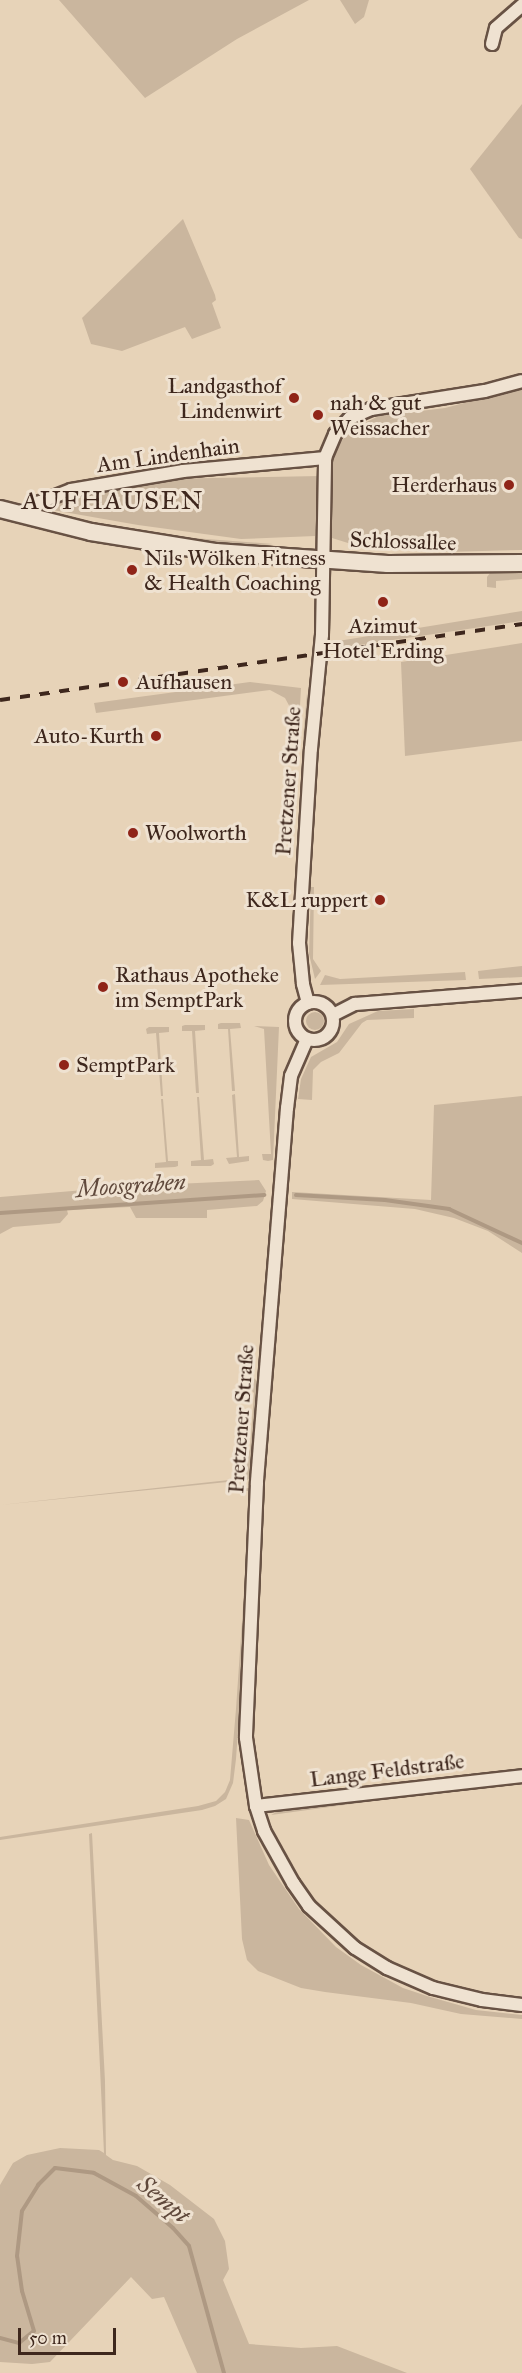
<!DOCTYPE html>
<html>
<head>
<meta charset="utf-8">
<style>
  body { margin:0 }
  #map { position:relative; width:522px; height:2373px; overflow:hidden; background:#e7d3b8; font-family:"IM FELL Great Primer",serif }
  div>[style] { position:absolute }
  .green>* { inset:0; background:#cab69e }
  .round { border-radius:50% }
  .stream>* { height:4px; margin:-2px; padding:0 2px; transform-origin:2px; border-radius:2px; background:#ae9983 }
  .roads { filter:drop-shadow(2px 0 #685244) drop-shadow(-2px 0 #685244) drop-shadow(0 2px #685244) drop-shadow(0 -2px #685244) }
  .street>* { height:12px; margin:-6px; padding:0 6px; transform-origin:6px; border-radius:6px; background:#efe2d1 }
  .street>.ring { margin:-6px; padding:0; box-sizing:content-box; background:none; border:12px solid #efe2d1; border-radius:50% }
  .secondary>* { height:16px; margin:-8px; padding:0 8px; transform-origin:8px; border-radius:8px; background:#efe2d1 }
  .rail>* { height:4px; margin-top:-2px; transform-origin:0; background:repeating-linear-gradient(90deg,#3e271d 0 10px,transparent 0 20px) }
  .dots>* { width:16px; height:16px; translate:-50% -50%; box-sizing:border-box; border:3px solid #efe2d1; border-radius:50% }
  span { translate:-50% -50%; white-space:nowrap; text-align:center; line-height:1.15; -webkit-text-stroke:6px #efe2d1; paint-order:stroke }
  .poi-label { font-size:22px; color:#3e271d }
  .right { translate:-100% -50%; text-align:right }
  .left { translate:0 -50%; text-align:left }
  .street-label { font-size:22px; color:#3e271d }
  .water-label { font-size:24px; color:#60493c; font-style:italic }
  .quarter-label { font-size:26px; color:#3e271d; letter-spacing:1.5px }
  .scale { position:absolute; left:18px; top:2328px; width:98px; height:27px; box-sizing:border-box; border:3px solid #3e271d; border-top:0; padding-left:8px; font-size:18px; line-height:21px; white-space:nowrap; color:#3e271d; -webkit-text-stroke:4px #efe2d1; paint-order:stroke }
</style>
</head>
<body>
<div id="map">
  <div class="green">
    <i style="clip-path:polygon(59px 0,309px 0,237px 39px,145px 98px)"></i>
    <i style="clip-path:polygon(340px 0,369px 0,364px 17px,355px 24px)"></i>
    <i style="clip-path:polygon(522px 104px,522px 239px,519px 238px,470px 169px)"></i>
    <i style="clip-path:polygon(183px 219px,215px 295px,216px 300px,212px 303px,221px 328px,192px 339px,185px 327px,122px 351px,91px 344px,82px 318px)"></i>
    <i style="clip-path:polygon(522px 388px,522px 550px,445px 552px,348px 543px,332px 538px,331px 463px,339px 444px,352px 429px,379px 416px,445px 408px)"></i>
    <i style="clip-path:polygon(320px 476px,319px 514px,315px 536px,241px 539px,138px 525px,41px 508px,75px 494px,156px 479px)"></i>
    <i style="clip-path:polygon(52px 515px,167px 536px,273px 544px,245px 547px,167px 540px,116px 532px)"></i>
    <i style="clip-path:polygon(522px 571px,522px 579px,496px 581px,496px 588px,487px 587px,487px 577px,490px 573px)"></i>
    <i style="clip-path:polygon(522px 611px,522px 621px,332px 649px,332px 642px)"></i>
    <i style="clip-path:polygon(522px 643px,522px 741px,405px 756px,401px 662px)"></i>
    <i style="clip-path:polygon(250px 682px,301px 688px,298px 743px,291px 743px,292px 711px,285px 698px,270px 690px,96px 713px,94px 703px)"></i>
    <i style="clip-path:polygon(307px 693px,309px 699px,305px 741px,303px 738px)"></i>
    <i style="clip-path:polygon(311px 887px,314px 887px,313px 959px,321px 971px,315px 979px,309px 954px)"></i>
    <i style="clip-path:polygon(522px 966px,522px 977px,479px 979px,478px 971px)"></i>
    <i style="clip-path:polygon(465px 972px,466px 980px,320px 985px,325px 975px,340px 979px)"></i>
    <i style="clip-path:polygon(414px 1009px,414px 1018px,367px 1020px,362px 1023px,339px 1053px,321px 1062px,313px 1070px,312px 1100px,298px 1099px,301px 1079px,311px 1057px,337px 1042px,349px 1024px,378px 1011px)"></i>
    <i class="round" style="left:306px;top:1012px;width:18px;height:18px"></i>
    <i style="clip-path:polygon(221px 1023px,240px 1023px,241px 1028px,230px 1029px,235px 1091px,232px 1091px,228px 1029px,218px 1029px,218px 1024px)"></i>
    <i style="clip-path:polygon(185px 1025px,205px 1025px,205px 1030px,195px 1031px,199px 1093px,196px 1093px,192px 1031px,182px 1031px,182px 1026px)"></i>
    <i style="clip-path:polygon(254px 1026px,279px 1027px,273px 1160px,268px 1161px,263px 1160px,262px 1154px,271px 1154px,264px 1029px)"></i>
    <i style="clip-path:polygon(149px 1027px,169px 1027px,169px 1032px,159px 1033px,163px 1096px,161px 1096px,156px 1033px,147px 1034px,146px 1029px)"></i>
    <i style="clip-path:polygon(235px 1094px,239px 1157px,249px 1156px,249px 1161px,229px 1164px,226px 1158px,237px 1157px,232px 1095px)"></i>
    <i style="clip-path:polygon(522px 1096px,522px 1253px,488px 1231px,454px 1218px,415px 1209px,292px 1199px,292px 1192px,431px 1200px,434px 1105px)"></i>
    <i style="clip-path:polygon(197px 1097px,199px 1097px,204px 1160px,213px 1159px,214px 1164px,211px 1166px,191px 1166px,191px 1161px,201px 1160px)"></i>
    <i style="clip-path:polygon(161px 1099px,163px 1099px,168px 1161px,178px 1161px,178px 1166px,175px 1167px,155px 1168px,155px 1163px,166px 1162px)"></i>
    <i style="clip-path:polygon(259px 1180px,266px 1191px,263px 1201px,257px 1206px,207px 1210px,207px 1218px,136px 1218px,130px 1207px,67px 1210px,68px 1214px,60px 1223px,13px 1227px,0 1234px,0 1197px,133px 1186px)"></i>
    <i style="clip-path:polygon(246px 1370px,259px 1383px,251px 1477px,247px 1480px,0 1505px,229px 1480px,242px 1469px,250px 1449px,254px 1393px,250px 1389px,250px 1377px)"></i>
    <i style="clip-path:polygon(251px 1488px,249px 1575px,236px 1759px,233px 1783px,226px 1799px,215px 1806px,202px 1810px,0 1840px,0 1837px,198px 1806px,216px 1801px,225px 1792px,230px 1780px,236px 1709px,250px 1505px,248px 1491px,225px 1489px)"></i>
    <i style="clip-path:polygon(498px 1783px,522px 1785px,498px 1784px,271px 1815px,280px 1810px)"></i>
    <i style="clip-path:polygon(236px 1818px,249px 1820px,269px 1865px,299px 1909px,336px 1947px,361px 1965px,403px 1988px,427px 1996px,476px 2010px,522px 2015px,522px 2019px,461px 2014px,411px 2003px,325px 1992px,301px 1988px,258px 1971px,247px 1960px,242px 1939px)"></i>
    <i style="clip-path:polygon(92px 1833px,105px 2081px,106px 2155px,113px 2160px,137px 2166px,170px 2185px,214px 2219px,225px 2241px,229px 2269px,223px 2280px,249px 2344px,301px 2348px,337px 2346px,407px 2373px,197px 2373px,164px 2297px,152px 2299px,131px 2277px,50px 2362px,32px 2364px,0 2362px,0 2185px,13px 2163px,27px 2155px,60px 2148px,99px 2150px,104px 2153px,89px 1834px)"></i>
  </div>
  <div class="stream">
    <i style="left:296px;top:1195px;width:89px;rotate:3.2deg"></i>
    <i style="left:385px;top:1200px;width:65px;rotate:8deg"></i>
    <i style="left:449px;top:1209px;width:81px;rotate:25deg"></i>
    <i style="left:0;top:1213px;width:265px;rotate:-3.9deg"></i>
    <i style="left:0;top:2338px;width:20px;rotate:15deg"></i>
    <i style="left:19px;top:2343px;width:19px;rotate:-39deg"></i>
    <i style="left:34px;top:2331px;width:42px;rotate:-106.7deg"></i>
    <i style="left:22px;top:2291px;width:35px;rotate:-98deg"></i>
    <i style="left:17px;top:2256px;width:45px;rotate:-83.7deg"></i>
    <i style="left:22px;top:2211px;width:31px;rotate:-58deg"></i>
    <i style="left:38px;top:2185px;width:24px;rotate:-45deg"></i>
    <i style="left:55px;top:2168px;width:39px;rotate:7deg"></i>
    <i style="left:94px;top:2173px;width:48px;rotate:28.7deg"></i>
    <i style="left:136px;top:2196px;width:49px;rotate:40.9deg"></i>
    <i style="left:173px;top:2228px;width:24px;rotate:48deg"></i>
    <i style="left:189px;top:2246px;width:132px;rotate:74.6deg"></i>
  </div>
  <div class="roads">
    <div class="street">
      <i style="left:492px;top:44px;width:16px;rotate:-76deg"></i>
      <i style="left:496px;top:28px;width:35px;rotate:-41deg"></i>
      <i style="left:23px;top:515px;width:21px;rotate:-37deg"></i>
      <i style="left:40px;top:502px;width:33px;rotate:-21deg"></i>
      <i style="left:71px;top:490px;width:114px;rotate:-9.6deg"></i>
      <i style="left:183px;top:471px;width:143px;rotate:-5.2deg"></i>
      <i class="ring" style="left:295px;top:1002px;width:26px;height:26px"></i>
      <i style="left:308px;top:1003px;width:20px;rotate:-105deg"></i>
      <i style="left:303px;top:984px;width:41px;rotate:-95.6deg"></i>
      <i style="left:299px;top:943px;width:194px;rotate:-86.5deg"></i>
      <i style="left:311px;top:749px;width:115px;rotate:-84.5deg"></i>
      <i style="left:322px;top:635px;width:177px;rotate:-89deg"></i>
      <i style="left:325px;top:458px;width:26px;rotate:-67deg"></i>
      <i style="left:335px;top:434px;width:22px;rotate:-47deg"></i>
      <i style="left:350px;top:418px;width:23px;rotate:-23deg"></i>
      <i style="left:371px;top:409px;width:115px;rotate:-9deg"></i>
      <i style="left:485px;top:391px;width:38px;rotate:-15deg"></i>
      <i style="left:333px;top:1015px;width:25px;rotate:-27deg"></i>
      <i style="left:355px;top:1004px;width:168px;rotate:-4.5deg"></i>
      <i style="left:307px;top:1039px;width:40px;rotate:113.4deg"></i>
      <i style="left:291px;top:1076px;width:32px;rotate:97deg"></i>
      <i style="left:287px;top:1108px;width:376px;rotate:94.6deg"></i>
      <i style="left:257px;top:1483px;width:255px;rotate:92.5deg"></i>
      <i style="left:246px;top:1738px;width:69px;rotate:81.6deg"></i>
      <i style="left:256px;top:1806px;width:26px;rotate:72deg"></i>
      <i style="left:264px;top:1831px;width:60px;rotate:60.9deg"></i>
      <i style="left:293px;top:1883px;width:28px;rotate:55deg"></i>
      <i style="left:309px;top:1906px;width:62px;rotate:42.4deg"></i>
      <i style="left:355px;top:1948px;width:38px;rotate:32deg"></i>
      <i style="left:387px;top:1968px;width:50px;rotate:23.5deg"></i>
      <i style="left:433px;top:1988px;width:50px;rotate:13.8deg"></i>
      <i style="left:482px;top:2000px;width:40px;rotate:7.1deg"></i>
      <i style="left:256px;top:1806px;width:268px;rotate:-6.4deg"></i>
    </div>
    <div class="secondary">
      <i style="left:0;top:509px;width:94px;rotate:14.2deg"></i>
      <i style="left:91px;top:532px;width:127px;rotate:9.1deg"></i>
      <i style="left:216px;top:552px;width:172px;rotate:4deg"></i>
      <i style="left:388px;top:564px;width:134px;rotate:-0.4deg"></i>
    </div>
  </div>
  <div class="rail">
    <i style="left:0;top:700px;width:528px;rotate:-8.28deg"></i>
  </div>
  <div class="dots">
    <i style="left:294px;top:398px;background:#8f2418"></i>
    <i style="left:318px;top:415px;background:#8f2418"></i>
    <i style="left:509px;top:485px;background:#8f2418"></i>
    <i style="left:132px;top:570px;background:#8f2418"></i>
    <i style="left:383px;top:602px;background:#8f2418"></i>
    <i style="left:123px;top:682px;background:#8f2418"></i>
    <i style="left:156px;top:736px;background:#8f2418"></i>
    <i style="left:133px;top:833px;background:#8f2418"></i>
    <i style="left:380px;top:900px;background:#8f2418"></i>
    <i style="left:103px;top:987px;background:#8f2418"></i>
    <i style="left:64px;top:1065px;background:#8f2418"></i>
  </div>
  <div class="poi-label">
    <span class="right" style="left:282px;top:398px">Landgasthof<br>Lindenwirt</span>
    <span class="left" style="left:330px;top:415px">nah &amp; gut<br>Weissacher</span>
    <span class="right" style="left:497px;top:485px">Herderhaus</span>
    <span class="left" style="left:144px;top:570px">Nils Wölken Fitness<br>&amp; Health Coaching</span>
    <span style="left:383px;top:638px">Azimut<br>Hotel Erding</span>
    <span class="left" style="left:136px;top:682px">Aufhausen</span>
    <span class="right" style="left:144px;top:736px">Auto-Kurth</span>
    <span class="left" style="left:145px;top:833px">Woolworth</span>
    <span class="right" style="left:368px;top:900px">K&amp;L ruppert</span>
    <span class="left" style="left:115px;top:987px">Rathaus Apotheke<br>im SemptPark</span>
    <span class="left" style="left:76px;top:1065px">SemptPark</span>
  </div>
  <div class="street-label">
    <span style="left:168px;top:455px;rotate:-8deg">Am Lindenhain</span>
    <span style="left:403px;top:541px;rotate:2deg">Schlossallee</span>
    <span style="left:288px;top:781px;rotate:-86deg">Pretzener Straße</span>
    <span style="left:241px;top:1419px;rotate:-86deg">Pretzener Straße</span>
    <span style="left:387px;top:1770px;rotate:-7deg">Lange Feldstraße</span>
  </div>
  <div class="water-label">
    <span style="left:131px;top:1186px;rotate:-4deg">Moosgraben</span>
    <span style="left:163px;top:2200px;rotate:40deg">Sempt</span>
  </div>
  <div class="quarter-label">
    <span style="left:113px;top:501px">AUFHAUSEN</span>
  </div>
  <div class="scale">50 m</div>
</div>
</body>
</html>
